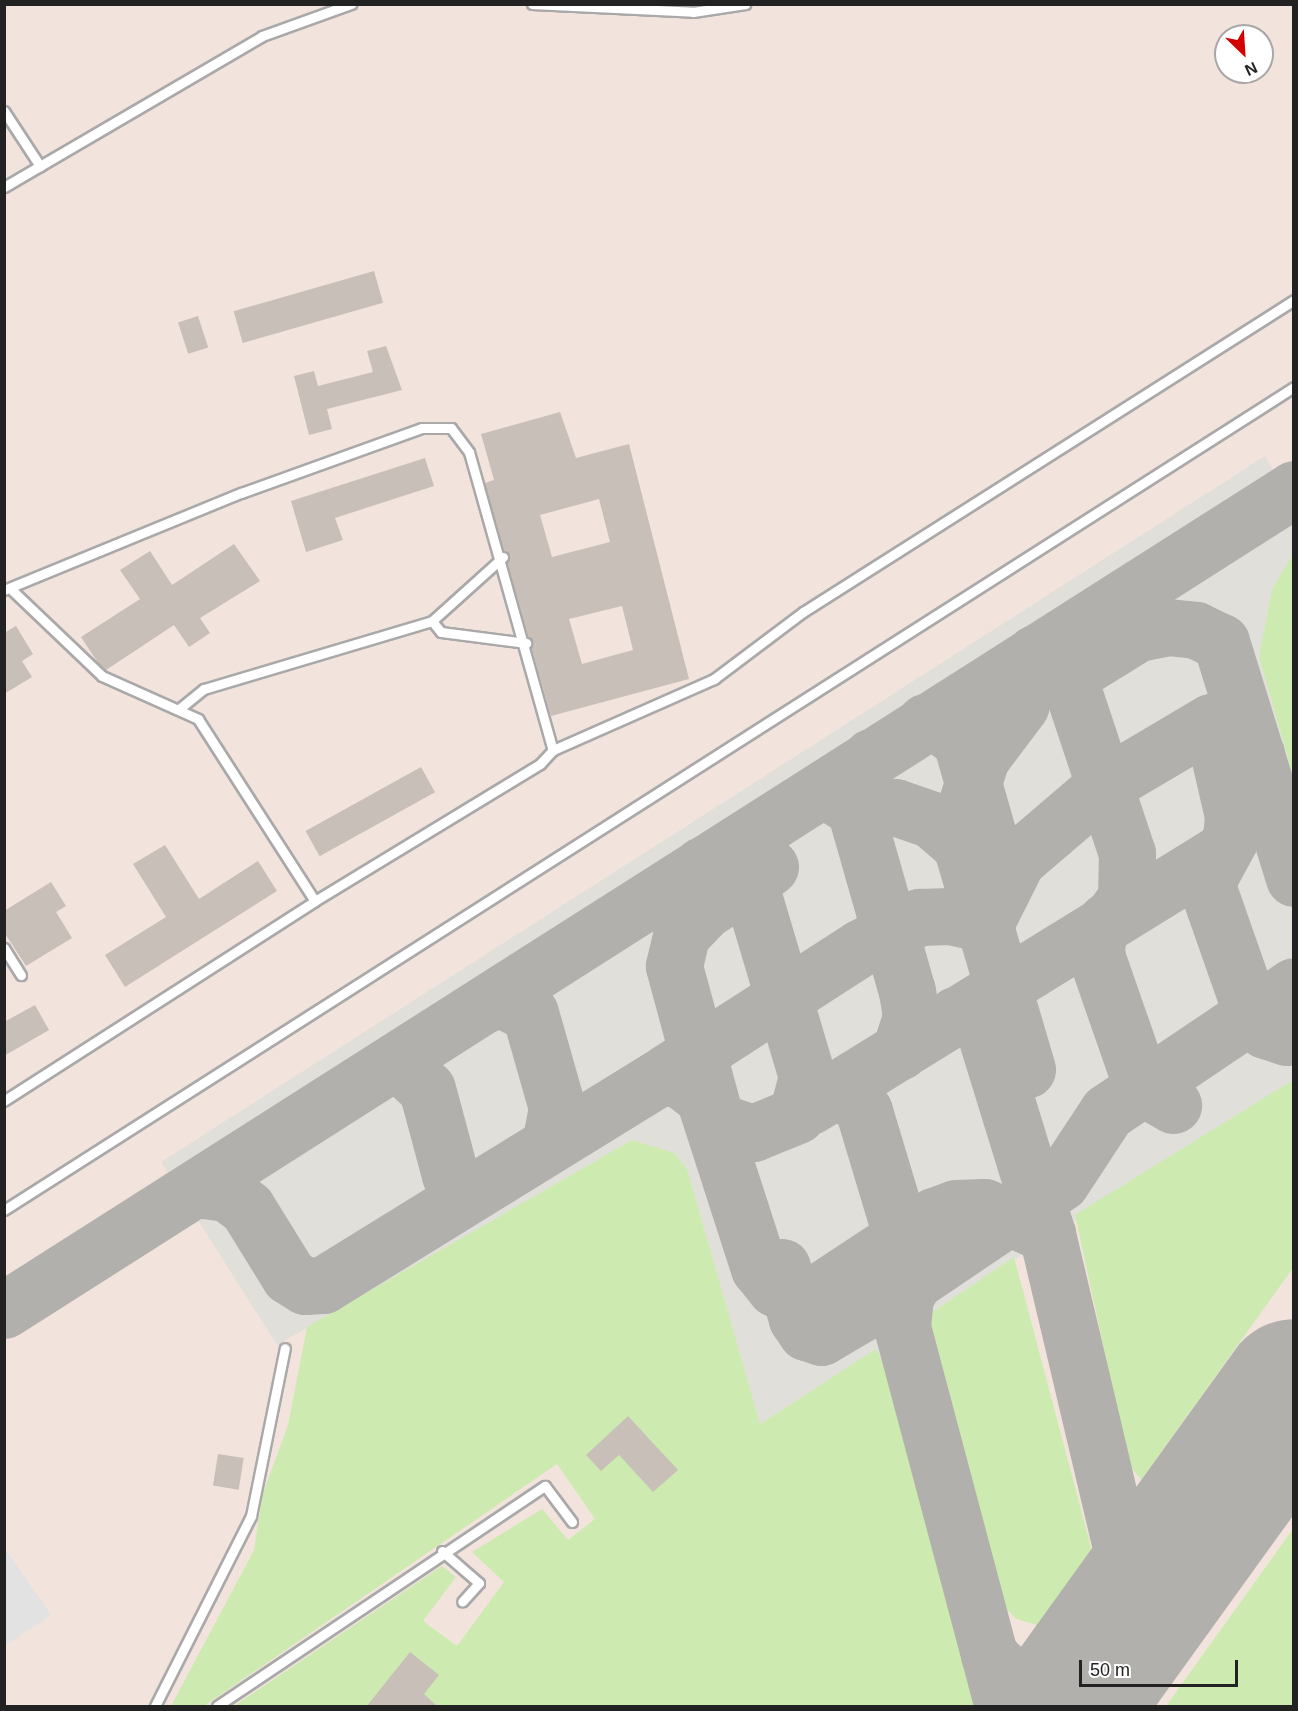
<!DOCTYPE html>
<html>
<head>
<meta charset="utf-8">
<style>
  body { margin:0 }
  #map { position:relative; width:1298px; height:1711px; overflow:hidden; background:#f2efe9; font-family:Helvetica,sans-serif }
  div>[style] { position:absolute }
  .military>* { inset:0; background:#f3e3dd }
  .airport>* { inset:0; background:#e1dfda }
  .grass>* { inset:0; background:#cdebb0 }
  .parking>* { inset:0; background:#e2e2e2 }
  .taxiway>* { height:57px; margin:-28.5px; padding:0 28.5px; transform-origin:28.5px; border-radius:28.5px; background:#b1b0ac }
  .runway>* { height:144px; margin:-72px; padding:0 72px; transform-origin:72px; border-radius:72px; background:#b1b0ac }
  .building>* { inset:0; background:#c7bfb8; transform-origin:0 0 }
  .roads { filter:drop-shadow(2px 0 #a9a9a9) drop-shadow(-2px 0 #a9a9a9) drop-shadow(0 2px #a9a9a9) drop-shadow(0 -2px #a9a9a9) }
  .lane>* { height:9px; margin:-4.5px; padding:0 4.5px; transform-origin:4.5px; border-radius:4.5px; background:#fff }
  span { translate:-50% -50%; white-space:nowrap; text-align:center; line-height:1.15; -webkit-text-stroke:5px #fff; paint-order:stroke }
  .frame { position:absolute; inset:0; border:6px solid #222; pointer-events:none }
  .north { position:absolute; left:1214px; top:24px; width:60px; height:60px; box-sizing:border-box; background:#fff; border:2px solid #a7a7a7; border-radius:50%; rotate:155deg; font-size:16px; font-weight:700; line-height:24px; text-align:center; color:#222 }
  .north::after { content:''; display:block; margin:auto; width:21px; height:27px; background:#d40000; clip-path:polygon(50% 0,100% 100%,50% 72%,0 100%) }
  .scale { position:absolute; left:1079px; top:1660px; width:159px; height:27px; box-sizing:border-box; border:3px solid #222; border-top:0; padding-left:8px; font-size:18px; line-height:21px; white-space:nowrap; color:#222; -webkit-text-stroke:4px #fff; paint-order:stroke }
</style>
</head>
<body>
<div id="map">
  <div class="military">
    <i style="clip-path:polygon(evenodd,5px 5px,1293px 5px,1293px 1706px,5px 1706px,5px 5px,1226px 36px,1262px 36px,1262px 72px,1226px 72px,1226px 36px)"></i>
  </div>
  <div class="airport">
    <i style="clip-path:polygon(1265px 456px,1293px 503px,1293px 554px,1272px 589px,1259px 657px,1293px 776px,1293px 1080px,925px 1317px,935px 1367px,891px 1379px,876px 1349px,760px 1425px,687px 1169px,632px 1140px,277px 1345px,161px 1162px)"></i>
  </div>
  <div class="grass">
    <i style="clip-path:polygon(1293px 554px,1293px 776px,1259px 657px,1272px 589px)"></i>
    <i style="clip-path:polygon(1293px 1080px,1293px 1268px,1141px 1480px,1129px 1464px,1075px 1215px)"></i>
    <i style="clip-path:polygon(632px 1140px,674px 1153px,687px 1169px,760px 1424px,876px 1349px,891px 1379px,980px 1706px,234px 1706px,442px 1566px,456px 1577px,423px 1621px,457px 1646px,504px 1582px,472px 1552px,542px 1509px,568px 1540px,595px 1519px,557px 1464px,204px 1706px,171px 1706px,254px 1550px,263px 1493px,288px 1425px,307px 1327px)"></i>
    <i style="clip-path:polygon(1014px 1257px,1092px 1551px,1037px 1625px,1016px 1619px,997px 1599px,925px 1317px)"></i>
    <i style="clip-path:polygon(1293px 1529px,1293px 1706px,1166px 1706px)"></i>
  </div>
  <div class="parking">
    <i style="clip-path:polygon(4px 1547px,51px 1615px,5px 1646px,4px 1646px)"></i>
  </div>
  <div class="taxiway">
    <i style="left:1035px;top:653px;width:40px;rotate:34.9deg"></i>
    <i style="left:1068px;top:676px;width:187px;rotate:71.6deg"></i>
    <i style="left:1127px;top:853px;width:45px;rotate:91.3deg"></i>
    <i style="left:1126px;top:898px;width:24px;rotate:126deg"></i>
    <i style="left:1078px;top:670px;width:70px;rotate:-31.7deg"></i>
    <i style="left:1138px;top:633px;width:31px;rotate:-11deg"></i>
    <i style="left:1168px;top:627px;width:28px;rotate:6deg"></i>
    <i style="left:1196px;top:630px;width:28px;rotate:26deg"></i>
    <i style="left:1221px;top:642px;width:247px;rotate:72.8deg"></i>
    <i style="left:925px;top:722px;width:13px;rotate:9deg"></i>
    <i style="left:938px;top:724px;width:29px;rotate:36deg"></i>
    <i style="left:961px;top:741px;width:149px;rotate:74deg"></i>
    <i style="left:1216px;top:742px;width:76px;rotate:77.1deg"></i>
    <i style="left:1233px;top:816px;width:21px;rotate:95deg"></i>
    <i style="left:1231px;top:837px;width:52px;rotate:118.5deg"></i>
    <i style="left:1206px;top:883px;width:142px;rotate:70.7deg"></i>
    <i style="left:1253px;top:1017px;width:18px;rotate:47deg"></i>
    <i style="left:1265px;top:1030px;width:23px;rotate:18deg"></i>
    <i style="left:871px;top:757px;width:37px;rotate:116deg"></i>
    <i style="left:855px;top:790px;width:19px;rotate:90deg"></i>
    <i style="left:855px;top:809px;width:40px;rotate:-2.9deg"></i>
    <i style="left:895px;top:807px;width:39px;rotate:19deg"></i>
    <i style="left:932px;top:820px;width:38px;rotate:41deg"></i>
    <i style="left:961px;top:845px;width:234px;rotate:73.6deg"></i>
    <i style="left:825px;top:790px;width:36px;rotate:32deg"></i>
    <i style="left:855px;top:809px;width:189px;rotate:74.1deg"></i>
    <i style="left:907px;top:991px;width:26px;rotate:81deg"></i>
    <i style="left:911px;top:1017px;width:36px;rotate:108deg"></i>
    <i style="left:967px;top:802px;width:46px;rotate:-72.3deg"></i>
    <i style="left:981px;top:758px;width:66px;rotate:-53deg"></i>
    <i style="left:702px;top:865px;width:18px;rotate:-6deg"></i>
    <i style="left:720px;top:863px;width:35px;rotate:33deg"></i>
    <i style="left:749px;top:882px;width:203px;rotate:73.4deg"></i>
    <i style="left:807px;top:1077px;width:39px;rotate:105deg"></i>
    <i style="left:797px;top:1115px;width:48px;rotate:157.8deg"></i>
    <i style="left:753px;top:1133px;width:39px;rotate:-162deg"></i>
    <i style="left:716px;top:1121px;width:161px;rotate:-105.2deg"></i>
    <i style="left:674px;top:966px;width:32px;rotate:-77deg"></i>
    <i style="left:681px;top:935px;width:35px;rotate:-46deg"></i>
    <i style="left:705px;top:910px;width:52px;rotate:-32.5deg"></i>
    <i style="left:749px;top:882px;width:26px;rotate:-36deg"></i>
    <i style="left:1106px;top:921px;width:18px;rotate:119deg"></i>
    <i style="left:1097px;top:937px;width:18px;rotate:93deg"></i>
    <i style="left:1096px;top:955px;width:140px;rotate:70.8deg"></i>
    <i style="left:1142px;top:1087px;width:36px;rotate:30deg"></i>
    <i style="left:486px;top:1004px;width:15px;rotate:-20deg"></i>
    <i style="left:500px;top:999px;width:33px;rotate:25deg"></i>
    <i style="left:530px;top:1013px;width:99px;rotate:74.1deg"></i>
    <i style="left:557px;top:1108px;width:37px;rotate:101deg"></i>
    <i style="left:955px;top:1015px;width:30px;rotate:21deg"></i>
    <i style="left:983px;top:1026px;width:218px;rotate:72.9deg"></i>
    <i style="left:1047px;top:1234px;width:331px;rotate:76.7deg"></i>
    <i style="left:1123px;top:1556px;width:25px;rotate:81deg"></i>
    <i style="left:1127px;top:1581px;width:56px;rotate:99.3deg"></i>
    <i style="left:388px;top:1067px;width:13px;rotate:-9deg"></i>
    <i style="left:401px;top:1065px;width:35px;rotate:43deg"></i>
    <i style="left:427px;top:1089px;width:89px;rotate:75deg"></i>
    <i style="left:450px;top:1175px;width:16px;rotate:55deg"></i>
    <i style="left:459px;top:1188px;width:16px;rotate:7deg"></i>
    <i style="left:666px;top:1073px;width:231px;rotate:-32.8deg"></i>
    <i style="left:860px;top:948px;width:67px;rotate:-27.7deg"></i>
    <i style="left:919px;top:917px;width:31px;rotate:-2deg"></i>
    <i style="left:950px;top:916px;width:36px;rotate:13deg"></i>
    <i style="left:985px;top:924px;width:72px;rotate:-63.4deg"></i>
    <i style="left:1017px;top:860px;width:117px;rotate:-40.5deg"></i>
    <i style="left:1106px;top:784px;width:122px;rotate:-30.6deg"></i>
    <i style="left:1211px;top:722px;width:34px;rotate:19deg"></i>
    <i style="left:1243px;top:733px;width:25px;rotate:58deg"></i>
    <i style="left:810px;top:1106px;width:484px;rotate:-31.7deg"></i>
    <i style="left:195px;top:1189px;width:32px;rotate:7deg"></i>
    <i style="left:227px;top:1193px;width:25px;rotate:37deg"></i>
    <i style="left:247px;top:1208px;width:80px;rotate:58.3deg"></i>
    <i style="left:289px;top:1276px;width:19px;rotate:32deg"></i>
    <i style="left:305px;top:1286px;width:18px;rotate:-3deg"></i>
    <i style="left:323px;top:1285px;width:396px;rotate:-31.7deg"></i>
    <i style="left:660px;top:1077px;width:20px;rotate:6deg"></i>
    <i style="left:680px;top:1079px;width:31px;rotate:38deg"></i>
    <i style="left:704px;top:1098px;width:179px;rotate:72.1deg"></i>
    <i style="left:759px;top:1268px;width:26px;rotate:51deg"></i>
    <i style="left:775px;top:1288px;width:18px;rotate:22deg"></i>
    <i style="left:792px;top:1295px;width:22px"></i>
    <i style="left:814px;top:1295px;width:144px;rotate:-33.4deg"></i>
    <i style="left:934px;top:1216px;width:23px;rotate:-20deg"></i>
    <i style="left:956px;top:1208px;width:28px;rotate:-2deg"></i>
    <i style="left:984px;top:1207px;width:69px;rotate:23.2deg"></i>
    <i style="left:782px;top:1267px;width:54px;rotate:73.9deg"></i>
    <i style="left:797px;top:1319px;width:16px;rotate:55deg"></i>
    <i style="left:806px;top:1332px;width:16px;rotate:18deg"></i>
    <i style="left:821px;top:1337px;width:93px;rotate:-30.4deg"></i>
    <i style="left:901px;top:1290px;width:42px;rotate:-84.6deg"></i>
    <i style="left:905px;top:1248px;width:143px;rotate:-106.7deg"></i>
    <i style="left:864px;top:1111px;width:18px;rotate:-131deg"></i>
    <i style="left:852px;top:1097px;width:23px;rotate:-170deg"></i>
    <i style="left:914px;top:1281px;width:18px;rotate:119deg"></i>
    <i style="left:905px;top:1297px;width:30px;rotate:96deg"></i>
    <i style="left:902px;top:1327px;width:392px;rotate:75.1deg"></i>
    <i style="left:901px;top:1290px;width:193px;rotate:-34deg"></i>
    <i style="left:1061px;top:1182px;width:84px;rotate:-56.7deg"></i>
    <i style="left:1107px;top:1112px;width:225px;rotate:-34deg"></i>
    <i style="left:4px;top:1310px;width:1529px;rotate:-32.47deg"></i>
    <i style="left:1115px;top:1516px;width:16px;rotate:55deg"></i>
    <i style="left:1124px;top:1529px;width:38px;rotate:23deg"></i>
    <i style="left:1159px;top:1544px;width:41px;rotate:-24.7deg"></i>
    <i style="left:989px;top:1655px;width:28px;rotate:45deg"></i>
    <i style="left:1009px;top:1675px;width:28px;rotate:21deg"></i>
    <i style="left:1035px;top:1685px;width:25px;rotate:2deg"></i>
    <i style="left:1060px;top:1686px;width:32px;rotate:-22deg"></i>
  </div>
  <div class="runway">
    <i style="left:1067px;top:1706px;width:388px;rotate:-54.2deg"></i>
  </div>
  <div class="building">
    <i style="left:374px;top:271px;width:33px;height:146px;rotate:74deg"></i>
    <i style="left:198px;top:316px;width:33px;height:21px;rotate:72deg"></i>
    <i style="clip-path:polygon(386px 346px,402px 390px,327px 409px,332px 429px,309px 435px,294px 376px,314px 371px,318px 386px,373px 372px,367px 351px)"></i>
    <i style="clip-path:polygon(evenodd,560px 412px,576px 458px,629px 444px,689px 679px,551px 716px,485px 483px,494px 480px,481px 434px,560px 412px,599px 499px,610px 542px,552px 557px,540px 515px,599px 499px,560px 412px,622px 606px,633px 650px,582px 664px,569px 619px,622px 606px)"></i>
    <i style="clip-path:polygon(425px 458px,434px 486px,335px 518px,343px 540px,306px 552px,291px 501px)"></i>
    <i style="clip-path:polygon(234px 544px,260px 581px,200px 618px,210px 633px,189px 647px,174px 625px,106px 670px,98px 663px,81px 637px,140px 599px,120px 570px,150px 551px,172px 585px)"></i>
    <i style="clip-path:polygon(16px 626px,33px 654px,22px 661px,32px 677px,4px 694px,4px 633px)"></i>
    <i style="left:421px;top:767px;width:29px;height:132px;rotate:61deg"></i>
    <i style="clip-path:polygon(165px 845px,199px 899px,258px 861px,277px 891px,125px 987px,105px 955px,166px 917px,133px 864px)"></i>
    <i style="clip-path:polygon(51px 882px,66px 906px,56px 912px,72px 938px,26px 966px,4px 932px,4px 911px)"></i>
    <i style="clip-path:polygon(35px 1005px,49px 1030px,4px 1056px,4px 1022px)"></i>
    <i style="clip-path:polygon(628px 1416px,678px 1470px,653px 1492px,619px 1455px,601px 1471px,586px 1455px)"></i>
    <i style="left:218px;top:1454px;width:26px;height:32px;rotate:9deg"></i>
    <i style="clip-path:polygon(410px 1652px,439px 1675px,424px 1694px,438px 1707px,366px 1707px)"></i>
  </div>
  <div class="roads">
    <div class="lane">
      <i style="left:532px;top:4px;width:161px;rotate:2.8deg"></i>
      <i style="left:693px;top:12px;width:53px;rotate:-8.7deg"></i>
      <i style="left:4px;top:111px;width:66px;rotate:56.8deg"></i>
      <i style="left:4px;top:187px;width:299px;rotate:-30.3deg"></i>
      <i style="left:262px;top:36px;width:95px;rotate:-19.8deg"></i>
      <i style="left:503px;top:557px;width:96px;rotate:138deg"></i>
      <i style="left:432px;top:621px;width:14px;rotate:51deg"></i>
      <i style="left:441px;top:632px;width:86px;rotate:7.4deg"></i>
      <i style="left:4px;top:590px;width:256px;rotate:-22.3deg"></i>
      <i style="left:241px;top:493px;width:192px;rotate:-19.8deg"></i>
      <i style="left:422px;top:428px;width:29px"></i>
      <i style="left:451px;top:428px;width:30px;rotate:53deg"></i>
      <i style="left:469px;top:452px;width:310px;rotate:74.3deg"></i>
      <i style="left:553px;top:750px;width:19px;rotate:133deg"></i>
      <i style="left:540px;top:764px;width:263px;rotate:148.7deg"></i>
      <i style="left:315px;top:901px;width:370px;rotate:147.3deg"></i>
      <i style="left:12px;top:590px;width:124px;rotate:43.7deg"></i>
      <i style="left:102px;top:676px;width:105px;rotate:24.1deg"></i>
      <i style="left:198px;top:719px;width:216px;rotate:57.3deg"></i>
      <i style="left:179px;top:709px;width:32px;rotate:-39deg"></i>
      <i style="left:204px;top:689px;width:238px;rotate:-16.6deg"></i>
      <i style="left:553px;top:750px;width:176px;rotate:-23.8deg"></i>
      <i style="left:714px;top:679px;width:111px;rotate:-37deg"></i>
      <i style="left:803px;top:612px;width:582px;rotate:-32.43deg"></i>
      <i style="left:4px;top:948px;width:32px;rotate:58deg"></i>
      <i style="left:4px;top:1210px;width:1530px;rotate:-32.54deg"></i>
      <i style="left:442px;top:1551px;width:49px;rotate:40.9deg"></i>
      <i style="left:479px;top:1583px;width:25px;rotate:132deg"></i>
      <i style="left:155px;top:1706px;width:213px;rotate:-63.2deg"></i>
      <i style="left:251px;top:1516px;width:171px;rotate:-78.6deg"></i>
      <i style="left:217px;top:1706px;width:395px;rotate:-33.9deg"></i>
      <i style="left:545px;top:1486px;width:45px;rotate:53.1deg"></i>
    </div>
  </div>
  <div class="frame"></div>
  <div class="north">N</div>
  <div class="scale">50 m</div>
</div>
</body>
</html>
